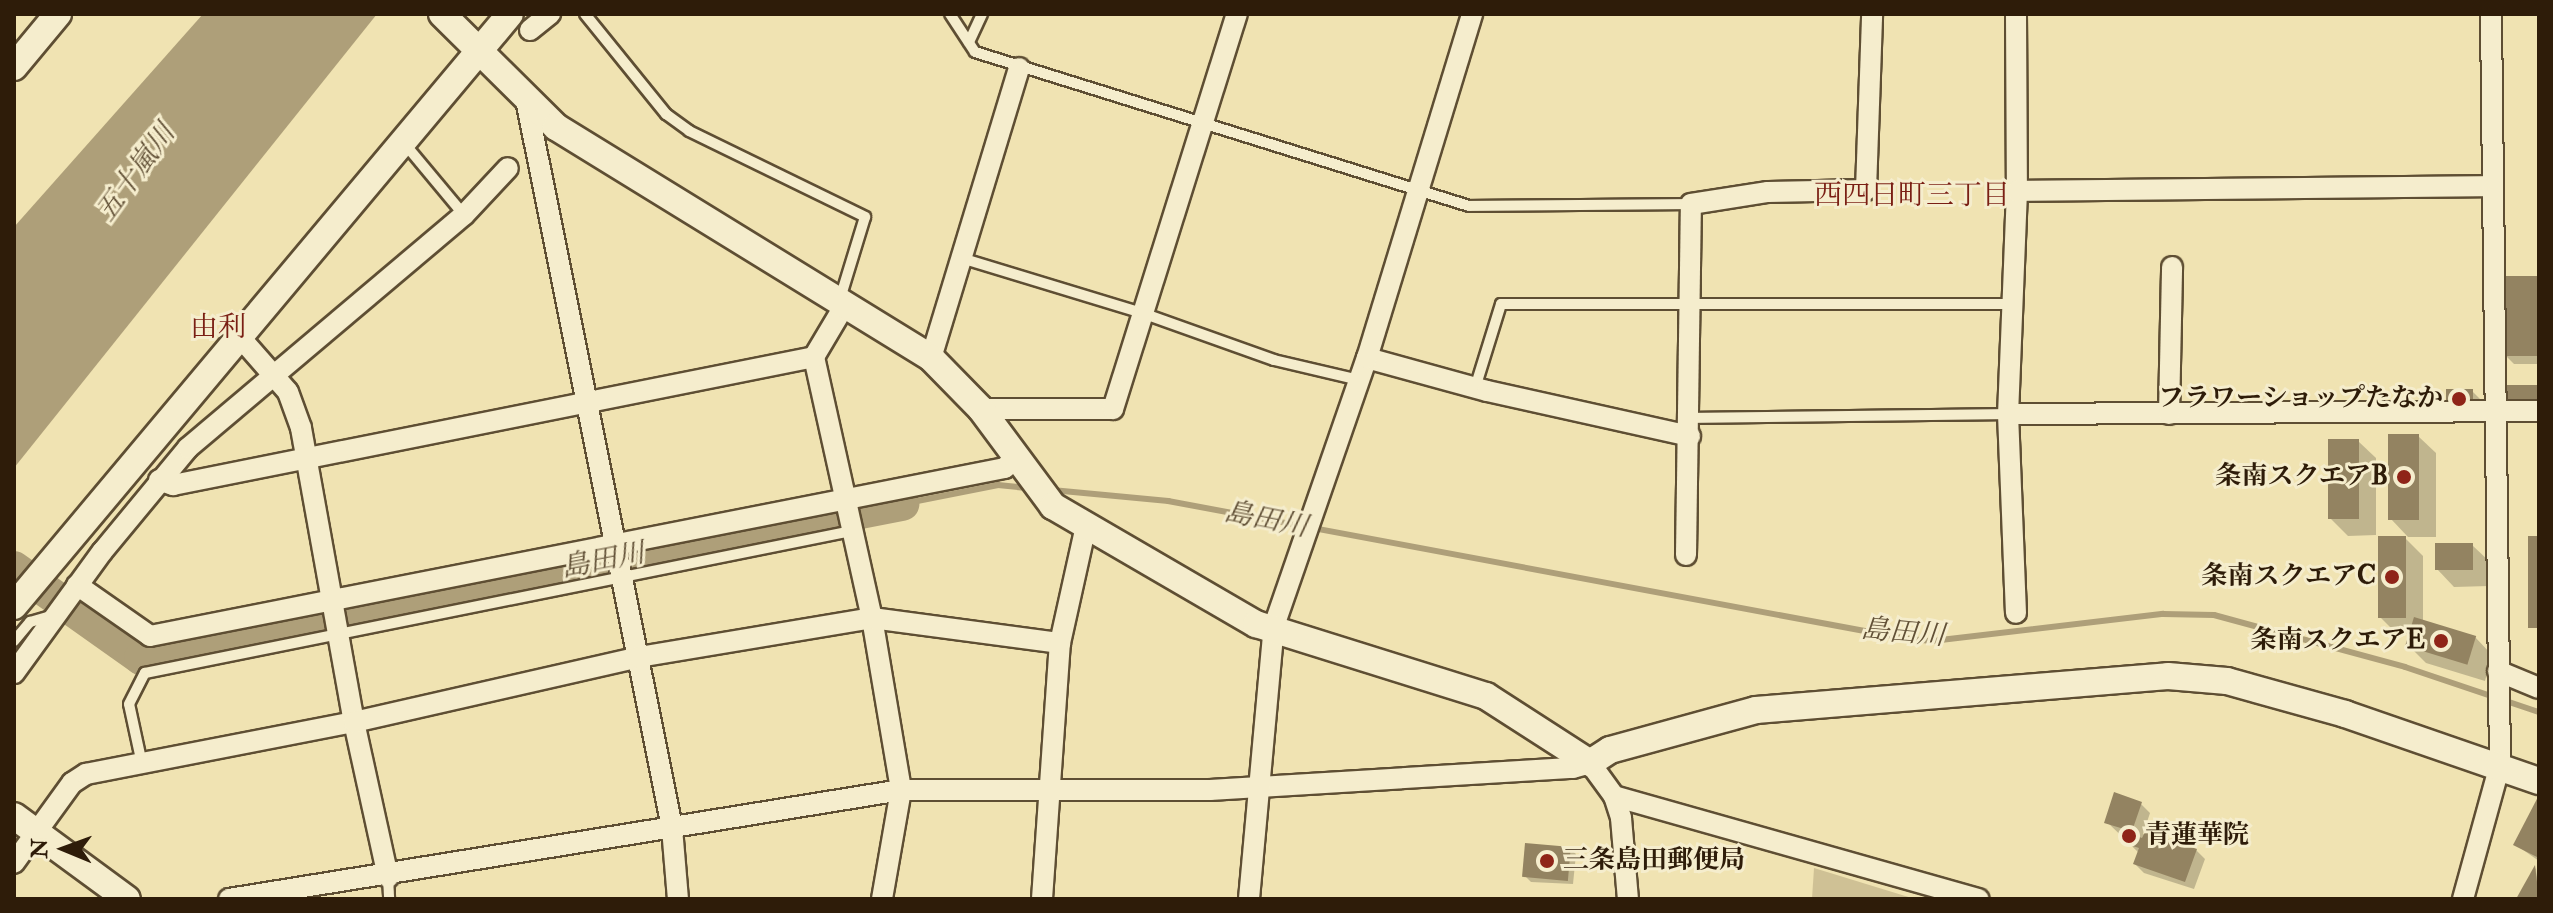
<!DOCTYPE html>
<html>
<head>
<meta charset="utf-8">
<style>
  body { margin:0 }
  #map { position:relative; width:2553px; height:913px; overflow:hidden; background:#f0e3b2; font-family:"IM FELL Double Pica","Noto Serif JP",serif }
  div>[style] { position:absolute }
  .green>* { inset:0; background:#cfc195 }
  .water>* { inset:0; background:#ae9f79 }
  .shadow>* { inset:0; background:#0003 }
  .stream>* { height:6px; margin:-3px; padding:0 3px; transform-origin:3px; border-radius:3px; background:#ae9f79 }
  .river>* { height:34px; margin:-17px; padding:0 17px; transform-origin:17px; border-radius:17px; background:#ae9f79 }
  .building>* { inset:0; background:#938361; transform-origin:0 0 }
  .roads { filter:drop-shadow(2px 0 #5e4e33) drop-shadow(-2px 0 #5e4e33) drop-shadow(0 2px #5e4e33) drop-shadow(0 -2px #5e4e33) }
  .service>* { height:10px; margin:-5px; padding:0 5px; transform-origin:5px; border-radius:5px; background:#f5edcd }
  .minor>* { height:20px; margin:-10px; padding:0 10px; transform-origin:10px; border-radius:10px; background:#f5edcd }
  .tertiary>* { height:26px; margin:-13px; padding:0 13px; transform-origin:13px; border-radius:13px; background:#f5edcd }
  .dots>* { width:22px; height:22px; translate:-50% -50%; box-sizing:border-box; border:4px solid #f5edcd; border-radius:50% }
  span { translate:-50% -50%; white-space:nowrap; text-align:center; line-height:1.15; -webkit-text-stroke:6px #f5edcd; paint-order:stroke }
  .poi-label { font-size:26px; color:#2e1c09; font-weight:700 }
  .right { translate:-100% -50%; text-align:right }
  .left { translate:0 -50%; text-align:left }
  .water-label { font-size:28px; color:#615036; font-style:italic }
  .neighbourhood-label { font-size:28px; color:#7a1f14 }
  .frame { position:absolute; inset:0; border:16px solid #2e1c09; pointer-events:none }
  .north { position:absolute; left:24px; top:809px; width:80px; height:80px; -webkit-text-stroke:6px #f5edcd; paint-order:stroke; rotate:271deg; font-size:22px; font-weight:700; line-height:32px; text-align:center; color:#2e1c09 }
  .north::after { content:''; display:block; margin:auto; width:28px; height:36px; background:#2e1c09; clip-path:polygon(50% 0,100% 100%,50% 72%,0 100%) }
</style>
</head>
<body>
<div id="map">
  <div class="green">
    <i style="clip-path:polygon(1814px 868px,1915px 899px,1812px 899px)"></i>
  </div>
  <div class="water">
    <i style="clip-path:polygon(203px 14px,377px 14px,14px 468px,14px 227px)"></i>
  </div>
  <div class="shadow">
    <i style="clip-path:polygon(2539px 278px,2539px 364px,2514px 364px,2505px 355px)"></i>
    <i style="clip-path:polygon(2472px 391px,2481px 400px,2481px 417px,2456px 417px)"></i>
    <i style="clip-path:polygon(2418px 436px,2436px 453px,2436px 537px,2408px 537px,2391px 519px)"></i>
    <i style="clip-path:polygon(2358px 441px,2376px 458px,2376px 535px,2348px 536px,2330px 518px)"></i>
    <i style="clip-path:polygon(2405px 538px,2423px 556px,2423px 622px,2475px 637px,2492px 655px,2485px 681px,2426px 663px,2408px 645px,2411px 634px,2397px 634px,2380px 617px)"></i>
    <i style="clip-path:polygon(2472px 545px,2490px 562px,2489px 586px,2454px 587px,2437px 569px)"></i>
    <i style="clip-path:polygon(2539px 802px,2539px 861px,2516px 845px)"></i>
    <i style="clip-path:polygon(2141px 804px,2150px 813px,2143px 834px,2196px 850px,2205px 859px,2194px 889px,2144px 873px,2135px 864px,2139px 853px,2107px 822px)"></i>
    <i style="clip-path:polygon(1570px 849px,1576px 854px,1573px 884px,1531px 882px,1525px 876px)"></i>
    <i style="clip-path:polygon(2536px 868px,2539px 899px,2519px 899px)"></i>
  </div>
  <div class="stream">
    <i style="left:1052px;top:490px;width:117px;rotate:5.4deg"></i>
    <i style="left:1168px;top:501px;width:747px;rotate:10.57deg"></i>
    <i style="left:1902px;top:638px;width:30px;rotate:6deg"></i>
    <i style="left:1932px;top:641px;width:233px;rotate:-6.7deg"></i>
    <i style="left:2163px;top:614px;width:51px;rotate:1.1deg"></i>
    <i style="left:2214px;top:615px;width:198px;rotate:15.2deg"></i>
    <i style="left:2405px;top:667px;width:141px;rotate:18.6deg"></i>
    <i style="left:902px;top:504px;width:98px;rotate:-11.2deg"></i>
    <i style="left:998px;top:485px;width:31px;rotate:6deg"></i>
  </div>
  <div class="river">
    <i style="left:14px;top:568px;width:156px;rotate:35.3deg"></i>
    <i style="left:141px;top:658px;width:250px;rotate:-12.5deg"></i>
    <i style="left:385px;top:604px;width:527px;rotate:-10.95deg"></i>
  </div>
  <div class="building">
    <i style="left:2503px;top:276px;width:36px;height:80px"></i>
    <i style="left:2539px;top:385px;width:23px;height:33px;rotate:90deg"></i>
    <i style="left:2446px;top:389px;width:27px;height:19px"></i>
    <i style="left:2388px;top:434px;width:31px;height:86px"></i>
    <i style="left:2328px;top:439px;width:31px;height:80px"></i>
    <i style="left:2406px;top:536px;width:82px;height:28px;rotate:90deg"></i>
    <i style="left:2539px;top:536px;width:92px;height:11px;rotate:90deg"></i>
    <i style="left:2435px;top:543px;width:38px;height:27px"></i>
    <i style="left:2414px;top:617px;width:65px;height:30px;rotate:17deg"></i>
    <i style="clip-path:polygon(2114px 792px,2142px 802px,2131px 834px,2142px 838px,2145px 832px,2197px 849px,2185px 882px,2133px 864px,2139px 848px,2120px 842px,2124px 829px,2104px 823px)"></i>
    <i style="clip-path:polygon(2539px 795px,2539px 858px,2513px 845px)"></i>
    <i style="left:1525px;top:843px;width:46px;height:34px;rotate:5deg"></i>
    <i style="clip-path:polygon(2535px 865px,2539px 899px,2516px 899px)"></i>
  </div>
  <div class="roads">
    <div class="service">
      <i style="left:585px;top:14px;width:129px;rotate:51deg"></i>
      <i style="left:666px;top:114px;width:29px;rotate:36deg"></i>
      <i style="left:689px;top:131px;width:196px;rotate:26deg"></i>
      <i style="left:865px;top:217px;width:86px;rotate:107deg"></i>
      <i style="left:950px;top:14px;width:45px;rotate:56.7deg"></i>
      <i style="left:975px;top:52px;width:517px;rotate:17.31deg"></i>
      <i style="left:1469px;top:206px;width:222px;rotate:-0.5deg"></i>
      <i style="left:969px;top:42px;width:31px;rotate:-65deg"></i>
      <i style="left:404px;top:143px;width:94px;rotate:50.2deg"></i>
      <i style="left:961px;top:258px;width:192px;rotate:16.9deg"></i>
      <i style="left:1145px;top:314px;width:137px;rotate:19.6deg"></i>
      <i style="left:1274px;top:360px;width:87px;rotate:13.2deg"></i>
      <i style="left:1475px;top:388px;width:88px;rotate:-72.8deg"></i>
      <i style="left:1501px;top:304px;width:511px"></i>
      <i style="left:1690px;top:418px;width:318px;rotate:-0.7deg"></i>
      <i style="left:14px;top:641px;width:25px;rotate:-50deg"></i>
      <i style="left:30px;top:622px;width:25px;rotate:-16deg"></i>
      <i style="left:142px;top:764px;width:61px;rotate:-102.2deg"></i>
      <i style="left:129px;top:704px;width:35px;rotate:-63deg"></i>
      <i style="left:145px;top:673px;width:720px;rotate:-11.37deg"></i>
      <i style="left:388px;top:877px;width:22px;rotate:87deg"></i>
    </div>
    <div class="minor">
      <i style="left:2016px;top:14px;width:177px;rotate:89.7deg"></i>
      <i style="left:2017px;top:191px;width:223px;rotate:92.3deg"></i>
      <i style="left:2008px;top:414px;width:199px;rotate:87.7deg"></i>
      <i style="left:530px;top:30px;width:26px;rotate:-39deg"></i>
      <i style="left:526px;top:99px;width:743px;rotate:78.67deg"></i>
      <i style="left:672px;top:828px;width:71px;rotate:85.2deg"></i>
      <i style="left:2017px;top:191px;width:476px;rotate:-0.6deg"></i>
      <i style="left:846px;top:303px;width:63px;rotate:120.7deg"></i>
      <i style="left:814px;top:357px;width:267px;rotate:77.5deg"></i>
      <i style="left:872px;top:618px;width:174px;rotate:80.4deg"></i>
      <i style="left:901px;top:790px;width:111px;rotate:99.9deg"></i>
      <i style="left:239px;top:336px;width:74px;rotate:48.8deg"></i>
      <i style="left:288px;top:392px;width:38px;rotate:70deg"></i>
      <i style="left:301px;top:428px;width:299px;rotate:79.8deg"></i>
      <i style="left:354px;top:722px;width:159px;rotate:77.6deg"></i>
      <i style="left:931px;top:358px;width:303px;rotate:-73.1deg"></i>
      <i style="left:1367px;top:358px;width:124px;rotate:15.4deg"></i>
      <i style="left:1487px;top:391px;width:208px;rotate:12.5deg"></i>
      <i style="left:981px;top:409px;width:132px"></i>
      <i style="left:1113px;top:409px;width:414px;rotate:-72.6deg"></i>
      <i style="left:2008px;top:414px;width:531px;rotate:-0.32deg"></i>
      <i style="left:2169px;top:414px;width:147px;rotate:-88.8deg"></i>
      <i style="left:159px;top:480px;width:15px;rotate:20deg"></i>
      <i style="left:173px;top:485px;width:654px;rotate:-11.29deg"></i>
      <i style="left:1686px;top:555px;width:351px;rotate:-89.2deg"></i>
      <i style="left:1691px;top:204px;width:78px;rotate:-8.9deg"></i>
      <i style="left:1768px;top:192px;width:98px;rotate:-1.2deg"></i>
      <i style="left:1866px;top:190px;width:176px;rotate:-88deg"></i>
      <i style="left:77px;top:585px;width:89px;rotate:34.9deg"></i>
      <i style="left:150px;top:636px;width:871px;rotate:-11.12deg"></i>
      <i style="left:1005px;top:468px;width:16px;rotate:-47deg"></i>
      <i style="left:2498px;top:671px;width:44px;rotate:22.5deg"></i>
      <i style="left:14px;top:673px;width:150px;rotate:-54deg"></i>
      <i style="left:102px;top:552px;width:135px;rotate:-50.4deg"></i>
      <i style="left:188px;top:448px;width:361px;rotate:-40.2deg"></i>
      <i style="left:464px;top:215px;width:64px;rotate:-46.9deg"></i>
      <i style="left:1614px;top:796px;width:379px;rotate:15.8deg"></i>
      <i style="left:14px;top:863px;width:99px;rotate:-54.1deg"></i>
      <i style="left:72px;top:783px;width:17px;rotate:-33deg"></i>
      <i style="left:86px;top:774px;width:273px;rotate:-11deg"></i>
      <i style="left:354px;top:722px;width:292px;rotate:-12.8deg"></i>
      <i style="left:639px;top:657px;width:236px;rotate:-9.5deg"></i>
      <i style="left:872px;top:618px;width:190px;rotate:7.6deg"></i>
      <i style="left:229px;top:899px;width:681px;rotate:-9.21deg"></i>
      <i style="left:901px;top:790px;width:309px"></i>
      <i style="left:1210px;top:790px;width:364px;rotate:-3.5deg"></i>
      <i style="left:1573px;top:768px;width:18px;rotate:-16deg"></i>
      <i style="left:1590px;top:763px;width:41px;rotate:54deg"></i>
      <i style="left:1614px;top:796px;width:23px;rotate:72deg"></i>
      <i style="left:1621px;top:818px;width:81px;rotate:85.1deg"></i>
      <i style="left:1042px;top:899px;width:257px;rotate:-86deg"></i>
      <i style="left:1060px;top:643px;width:120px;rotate:-77.5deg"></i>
      <i style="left:1249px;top:899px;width:274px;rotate:-84.8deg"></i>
      <i style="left:1274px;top:626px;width:284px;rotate:-70.9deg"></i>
      <i style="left:1367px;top:358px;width:360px;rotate:-73deg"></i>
      <i style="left:2463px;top:899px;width:139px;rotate:-74.6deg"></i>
      <i style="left:2500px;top:765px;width:751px;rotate:-90.69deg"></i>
    </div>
    <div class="tertiary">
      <i style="left:442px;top:14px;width:161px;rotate:44.7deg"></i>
      <i style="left:556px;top:127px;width:440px;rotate:31.6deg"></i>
      <i style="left:931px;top:358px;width:71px;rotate:45.6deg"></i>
      <i style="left:981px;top:409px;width:121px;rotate:53.4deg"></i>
      <i style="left:1053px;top:506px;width:235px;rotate:30.2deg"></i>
      <i style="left:1256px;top:624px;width:241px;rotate:17.4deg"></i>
      <i style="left:1486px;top:696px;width:124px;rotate:32.8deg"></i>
      <i style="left:1590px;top:763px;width:24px;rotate:-33deg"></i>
      <i style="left:1610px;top:750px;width:151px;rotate:-15.3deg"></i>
      <i style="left:1756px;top:710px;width:413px;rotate:-4.7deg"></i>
      <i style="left:2168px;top:676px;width:59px;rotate:4.8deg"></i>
      <i style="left:2227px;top:681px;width:123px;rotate:15.6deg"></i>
      <i style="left:2345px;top:714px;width:205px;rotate:19.1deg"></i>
      <i style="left:14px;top:67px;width:69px;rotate:-50.3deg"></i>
      <i style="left:14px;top:606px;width:772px;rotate:-50.04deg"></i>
      <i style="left:14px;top:816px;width:140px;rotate:36.3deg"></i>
    </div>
  </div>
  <div class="dots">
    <i style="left:2459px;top:399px;background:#8f2418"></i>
    <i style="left:2404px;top:477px;background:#8f2418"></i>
    <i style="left:2392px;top:577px;background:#8f2418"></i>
    <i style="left:2441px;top:641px;background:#8f2418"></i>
    <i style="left:2129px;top:836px;background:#8f2418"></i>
    <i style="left:1547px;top:861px;background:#8f2418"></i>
  </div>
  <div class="poi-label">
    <span class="right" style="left:2443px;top:399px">フラワーショップたなか</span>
    <span class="right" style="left:2388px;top:477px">条南スクエアB</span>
    <span class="right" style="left:2376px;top:577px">条南スクエアC</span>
    <span class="right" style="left:2425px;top:641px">条南スクエアE</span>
    <span class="left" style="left:2145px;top:836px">青蓮華院</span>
    <span class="left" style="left:1563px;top:861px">三条島田郵便局</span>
  </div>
  <div class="water-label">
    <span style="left:136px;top:173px;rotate:-54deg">五十嵐川</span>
    <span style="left:1266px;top:520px;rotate:11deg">島田川</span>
    <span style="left:603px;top:561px;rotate:-11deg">島田川</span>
    <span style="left:1903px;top:633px;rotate:5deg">島田川</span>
  </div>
  <div class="neighbourhood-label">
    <span style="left:1912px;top:196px">西四日町三丁目</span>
    <span style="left:218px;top:328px">由利</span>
  </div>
  <div class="frame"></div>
  <div class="north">N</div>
</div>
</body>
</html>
